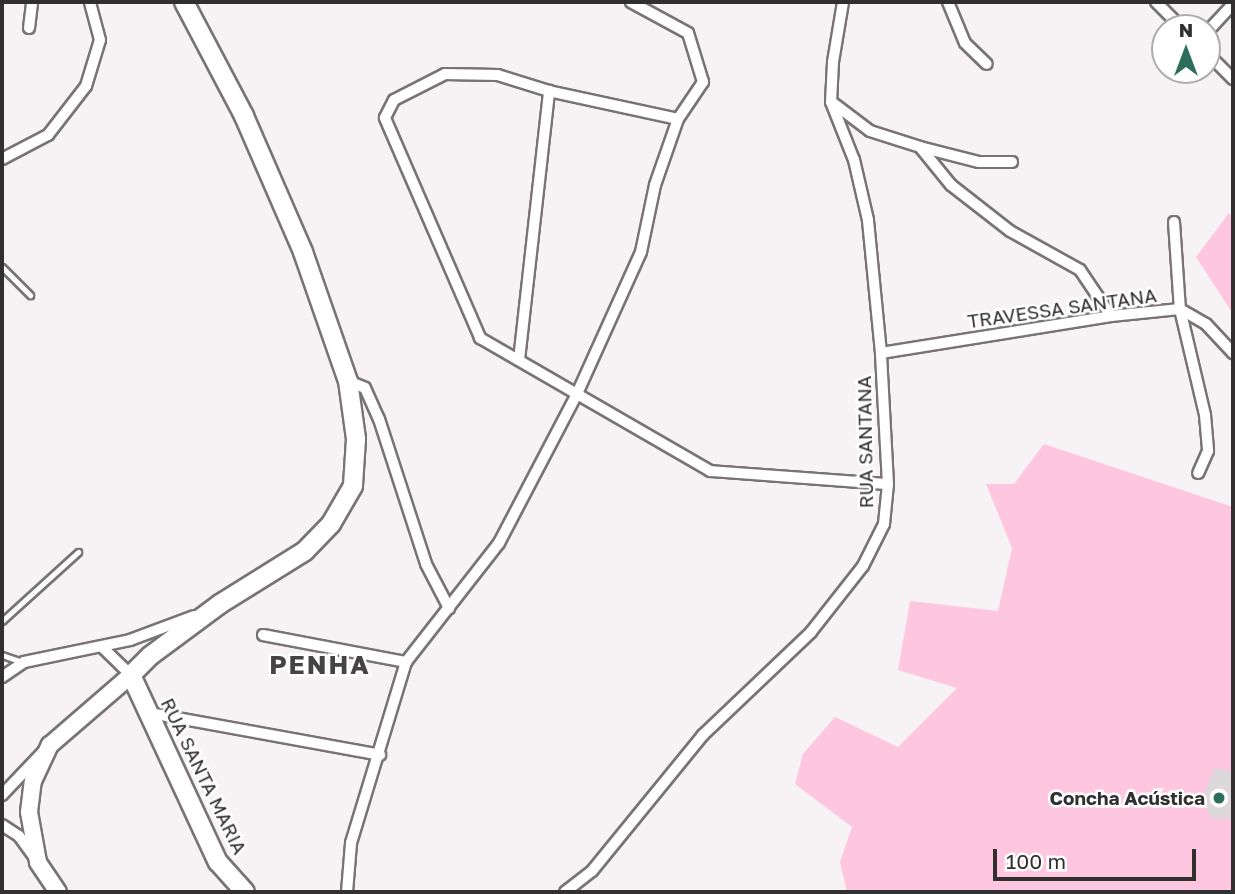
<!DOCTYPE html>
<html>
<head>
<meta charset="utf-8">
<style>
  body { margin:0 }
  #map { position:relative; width:1235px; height:894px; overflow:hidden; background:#f7f2f4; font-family:"Golos Text",sans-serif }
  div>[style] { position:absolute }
  .green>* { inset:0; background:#fec6df }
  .building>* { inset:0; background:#ddd8da }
  .roads { filter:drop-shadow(2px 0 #787476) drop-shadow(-2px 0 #787476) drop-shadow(0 2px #787476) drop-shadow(0 -2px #787476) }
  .lane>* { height:5px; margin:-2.5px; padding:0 2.5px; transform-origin:2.5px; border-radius:2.5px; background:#fff }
  .street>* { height:10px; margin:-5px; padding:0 5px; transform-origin:5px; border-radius:5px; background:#fff }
  .secondary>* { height:16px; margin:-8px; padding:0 8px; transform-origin:8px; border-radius:8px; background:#fff }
  .primary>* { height:18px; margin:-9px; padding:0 9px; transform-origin:9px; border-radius:9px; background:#fff }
  .dots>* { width:19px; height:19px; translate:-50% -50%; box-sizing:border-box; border:4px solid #fff; border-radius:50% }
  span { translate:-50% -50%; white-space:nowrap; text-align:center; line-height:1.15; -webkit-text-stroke:5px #fff; paint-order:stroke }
  .street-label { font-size:19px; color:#312f30 }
  .poi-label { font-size:19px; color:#312f30; font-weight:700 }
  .right { translate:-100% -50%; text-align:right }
  .district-label { font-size:26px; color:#474345; font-weight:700; letter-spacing:2px }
  .frame { position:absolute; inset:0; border:4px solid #312f30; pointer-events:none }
  .north { position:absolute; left:1151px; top:14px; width:70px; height:70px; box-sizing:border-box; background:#fff; border:2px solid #adacac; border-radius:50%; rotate:0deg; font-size:19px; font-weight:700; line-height:28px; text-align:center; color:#312f30 }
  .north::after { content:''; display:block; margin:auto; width:24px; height:32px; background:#2d6d5b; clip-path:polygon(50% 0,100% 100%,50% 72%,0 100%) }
  .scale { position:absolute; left:993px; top:849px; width:203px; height:32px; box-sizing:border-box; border:4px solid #312f30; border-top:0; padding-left:9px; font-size:21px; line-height:24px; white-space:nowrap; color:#312f30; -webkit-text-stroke:5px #fff; paint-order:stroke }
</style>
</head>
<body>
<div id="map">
  <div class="green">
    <i style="clip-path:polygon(1229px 213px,1233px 218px,1233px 314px,1196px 257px)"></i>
    <i style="clip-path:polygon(1044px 444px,1233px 507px,1233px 892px,847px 892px,840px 862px,852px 827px,795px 784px,803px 754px,835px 717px,898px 747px,957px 688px,898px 670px,910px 601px,998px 611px,1012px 548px,986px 484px,1014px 484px)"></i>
  </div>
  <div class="building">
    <i style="clip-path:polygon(1215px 768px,1233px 772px,1231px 819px,1210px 818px,1206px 804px,1205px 791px)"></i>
  </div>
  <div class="roads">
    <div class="lane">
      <i style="left:2px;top:267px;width:40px;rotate:45deg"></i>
      <i style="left:2px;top:621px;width:103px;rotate:-42.2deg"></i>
      <i style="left:2px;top:655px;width:21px;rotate:19deg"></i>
    </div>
    <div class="street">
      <i style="left:948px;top:2px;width:44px;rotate:67.5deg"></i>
      <i style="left:965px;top:43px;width:30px;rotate:44deg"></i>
      <i style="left:1156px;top:2px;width:37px;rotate:45deg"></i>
      <i style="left:29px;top:28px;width:26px;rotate:-83deg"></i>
      <i style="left:1207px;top:32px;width:38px;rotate:-47deg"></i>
      <i style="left:1207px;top:53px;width:37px;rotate:45deg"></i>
      <i style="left:833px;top:103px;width:46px;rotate:37.1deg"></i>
      <i style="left:870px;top:131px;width:52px;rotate:17.7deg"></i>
      <i style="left:920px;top:147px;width:49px;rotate:50.8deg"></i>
      <i style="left:951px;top:185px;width:75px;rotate:37.9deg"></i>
      <i style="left:1010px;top:231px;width:80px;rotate:29.1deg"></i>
      <i style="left:1080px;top:270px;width:55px;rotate:56deg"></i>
      <i style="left:678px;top:119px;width:132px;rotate:-167.8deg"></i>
      <i style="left:549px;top:91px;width:53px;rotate:-162.6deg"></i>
      <i style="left:498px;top:75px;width:53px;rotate:-178.9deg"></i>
      <i style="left:445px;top:74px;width:57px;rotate:153deg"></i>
      <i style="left:394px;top:100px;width:20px;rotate:117deg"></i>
      <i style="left:385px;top:118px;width:240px;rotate:66.6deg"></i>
      <i style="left:480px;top:338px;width:266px;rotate:30deg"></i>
      <i style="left:710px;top:471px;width:178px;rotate:4.2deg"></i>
      <i style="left:920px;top:147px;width:61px;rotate:14.3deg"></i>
      <i style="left:979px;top:162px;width:33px"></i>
      <i style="left:2px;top:159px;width:52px;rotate:-27.6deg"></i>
      <i style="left:48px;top:135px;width:62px;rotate:-52.2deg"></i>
      <i style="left:86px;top:86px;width:48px;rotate:-73.1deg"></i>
      <i style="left:100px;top:40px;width:39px;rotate:-105deg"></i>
      <i style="left:1174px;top:222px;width:87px;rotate:86.1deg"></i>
      <i style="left:1180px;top:309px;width:109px;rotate:76.7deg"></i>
      <i style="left:1205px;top:415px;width:36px;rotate:85deg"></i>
      <i style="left:1208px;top:451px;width:24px;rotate:114deg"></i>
      <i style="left:881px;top:353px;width:233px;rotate:-9.1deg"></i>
      <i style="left:1111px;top:316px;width:69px;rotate:-5.8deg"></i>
      <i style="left:1180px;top:309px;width:30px;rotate:30deg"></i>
      <i style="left:1206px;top:324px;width:40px;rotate:47deg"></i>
      <i style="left:519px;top:360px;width:271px;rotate:-83.6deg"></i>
      <i style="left:348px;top:381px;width:18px;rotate:22deg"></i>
      <i style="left:365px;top:388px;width:34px;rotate:66deg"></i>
      <i style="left:379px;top:419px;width:152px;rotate:72deg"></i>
      <i style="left:426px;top:564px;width:50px;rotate:62.4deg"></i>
      <i style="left:263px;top:635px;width:146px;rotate:10.7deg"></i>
      <i style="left:102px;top:647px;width:40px;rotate:44deg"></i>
      <i style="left:2px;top:677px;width:27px;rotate:-34deg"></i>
      <i style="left:24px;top:662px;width:108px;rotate:-11.7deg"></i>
      <i style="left:130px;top:640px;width:68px;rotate:-20.6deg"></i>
      <i style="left:150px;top:713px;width:234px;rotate:10.3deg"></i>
      <i style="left:2px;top:795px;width:59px;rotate:-46.4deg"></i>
      <i style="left:2px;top:825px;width:20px;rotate:33deg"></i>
      <i style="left:19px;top:836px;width:26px;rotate:54deg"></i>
      <i style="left:347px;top:892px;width:49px;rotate:-85.3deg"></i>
      <i style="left:351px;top:843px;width:189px;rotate:-73.1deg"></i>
      <i style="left:406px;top:662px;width:151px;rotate:-52deg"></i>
      <i style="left:499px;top:543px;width:166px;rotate:-62.4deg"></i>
      <i style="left:576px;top:396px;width:158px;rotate:-65.7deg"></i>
      <i style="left:641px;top:252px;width:68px;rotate:-78.2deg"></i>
      <i style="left:655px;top:185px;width:70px;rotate:-70.8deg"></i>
      <i style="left:678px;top:119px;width:45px;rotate:-56deg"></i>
      <i style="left:703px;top:82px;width:51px;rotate:-107deg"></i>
      <i style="left:688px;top:33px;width:65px;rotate:-151.5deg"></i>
      <i style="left:565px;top:892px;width:34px;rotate:-38deg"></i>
      <i style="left:592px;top:871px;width:176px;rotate:-50.8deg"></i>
      <i style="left:703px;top:735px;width:149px;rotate:-43.6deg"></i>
      <i style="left:811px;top:632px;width:84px;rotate:-51.8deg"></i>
      <i style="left:863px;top:566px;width:47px;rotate:-63.4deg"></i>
      <i style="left:884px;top:524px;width:40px;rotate:-84.3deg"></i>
      <i style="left:888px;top:484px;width:131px;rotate:-93.1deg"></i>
      <i style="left:881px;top:353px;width:134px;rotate:-95.6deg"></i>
      <i style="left:868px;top:220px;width:62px;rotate:-103.1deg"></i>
      <i style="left:854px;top:160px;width:62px;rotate:-111.6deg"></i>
      <i style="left:831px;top:102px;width:40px;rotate:-87.1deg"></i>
      <i style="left:833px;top:62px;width:61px;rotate:-80.5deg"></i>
    </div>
    <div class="secondary">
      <i style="left:58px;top:892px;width:36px;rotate:-124deg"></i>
      <i style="left:38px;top:862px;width:51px;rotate:-100.2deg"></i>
      <i style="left:29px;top:812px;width:31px;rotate:-83deg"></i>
      <i style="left:33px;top:781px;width:40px;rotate:-65deg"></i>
      <i style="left:50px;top:745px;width:107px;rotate:-40.8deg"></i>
    </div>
    <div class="primary">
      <i style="left:184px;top:2px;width:129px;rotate:62.2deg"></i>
      <i style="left:244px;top:116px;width:148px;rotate:66.5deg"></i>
      <i style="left:303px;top:252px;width:137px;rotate:70.8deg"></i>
      <i style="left:348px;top:381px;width:59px;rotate:82.1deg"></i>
      <i style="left:356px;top:439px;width:47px;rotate:93.7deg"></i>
      <i style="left:353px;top:486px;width:44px;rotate:120.1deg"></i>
      <i style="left:331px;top:524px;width:37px;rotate:134deg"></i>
      <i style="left:305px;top:551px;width:100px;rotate:148.1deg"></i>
      <i style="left:220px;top:604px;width:87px;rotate:143.4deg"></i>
      <i style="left:150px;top:656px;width:27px;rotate:135deg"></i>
      <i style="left:131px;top:675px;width:206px;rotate:65.1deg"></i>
      <i style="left:218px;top:862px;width:40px;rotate:48deg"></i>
    </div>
  </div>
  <div class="dots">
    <i style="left:1219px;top:798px;background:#2d6d5b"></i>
  </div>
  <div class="street-label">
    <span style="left:1062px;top:308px;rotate:-8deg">TRAVESSA SANTANA</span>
    <span style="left:865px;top:442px;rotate:-91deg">RUA SANTANA</span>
    <span style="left:204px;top:776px;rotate:64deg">RUA SANTA MARIA</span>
  </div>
  <div class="poi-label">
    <span class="right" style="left:1205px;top:798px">Concha Acústica</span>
  </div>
  <div class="district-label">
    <span style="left:320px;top:665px">PENHA</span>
  </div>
  <div class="frame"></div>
  <div class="north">N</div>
  <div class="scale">100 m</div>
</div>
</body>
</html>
